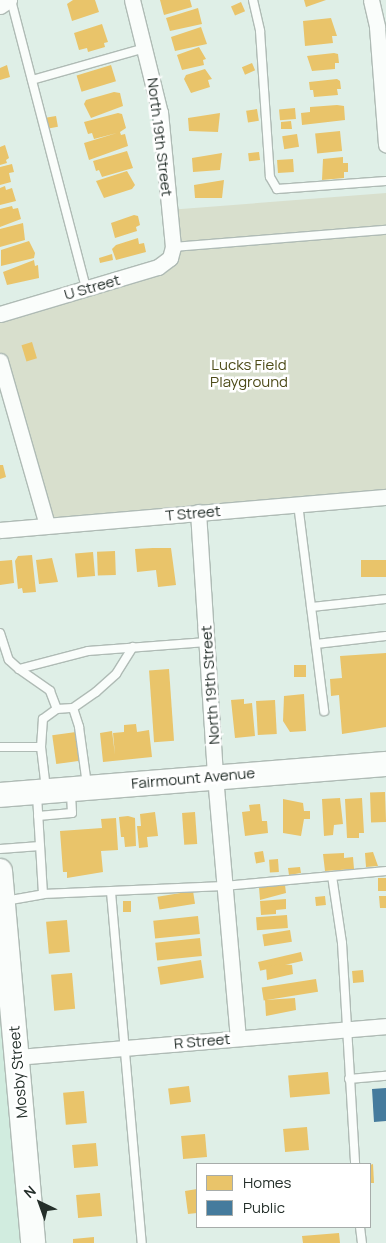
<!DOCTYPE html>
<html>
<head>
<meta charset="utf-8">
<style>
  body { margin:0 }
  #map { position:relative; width:386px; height:1243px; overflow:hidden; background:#dfefe7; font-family:Manrope,sans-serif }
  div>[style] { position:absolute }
  .built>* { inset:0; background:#d1ecdf }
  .green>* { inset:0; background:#d8dfcd }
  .homes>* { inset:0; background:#e9c46a; transform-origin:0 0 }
  .public>* { inset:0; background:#457b9d }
  .roads { filter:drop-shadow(1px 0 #afbbb5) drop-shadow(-1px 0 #afbbb5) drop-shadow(0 1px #afbbb5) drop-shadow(0 -1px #afbbb5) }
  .service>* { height:8px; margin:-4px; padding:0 4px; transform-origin:4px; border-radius:4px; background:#fafdfb }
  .minor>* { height:15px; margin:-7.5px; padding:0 7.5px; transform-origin:7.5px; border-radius:7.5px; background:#fafdfb }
  .primary>* { height:24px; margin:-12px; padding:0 12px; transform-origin:12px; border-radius:12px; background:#fafdfb }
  span { translate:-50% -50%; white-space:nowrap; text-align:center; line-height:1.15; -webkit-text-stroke:5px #fff; paint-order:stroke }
  .street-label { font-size:15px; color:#242f2a }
  .park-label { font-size:15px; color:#4d4b18 }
  .legend { position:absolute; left:196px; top:1163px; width:175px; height:65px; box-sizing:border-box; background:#fff; border:1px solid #a7acaa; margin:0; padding:6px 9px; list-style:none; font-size:15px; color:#242f2a }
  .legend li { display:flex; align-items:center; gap:10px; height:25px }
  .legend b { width:25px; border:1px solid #a7acaa }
  .north { position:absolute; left:15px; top:1178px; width:50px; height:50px; -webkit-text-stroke:4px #fff; paint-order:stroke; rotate:318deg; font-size:14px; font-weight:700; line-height:20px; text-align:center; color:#242f2a }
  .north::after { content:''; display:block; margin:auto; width:18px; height:22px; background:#242f2a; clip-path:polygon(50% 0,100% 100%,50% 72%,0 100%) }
</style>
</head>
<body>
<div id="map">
  <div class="built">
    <i style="clip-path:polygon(13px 1020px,32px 1243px,0 1243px,0 1023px)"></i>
  </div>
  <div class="green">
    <i style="clip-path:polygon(386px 193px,386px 498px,46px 526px,0 361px,0 315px,168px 264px,168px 210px)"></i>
  </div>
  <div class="homes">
    <i style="clip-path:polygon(73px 0,95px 0,99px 12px,72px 21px,67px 4px)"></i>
    <i style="clip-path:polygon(160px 0,190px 0,192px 7px,164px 15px)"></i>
    <i style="clip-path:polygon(304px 0,326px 0,306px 7px)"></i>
    <i style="left:241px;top:2px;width:10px;height:11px;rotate:66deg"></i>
    <i style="clip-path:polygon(198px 8px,202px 24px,170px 31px,166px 18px)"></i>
    <i style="clip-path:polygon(331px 18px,337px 36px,332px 36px,333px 43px,305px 46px,303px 21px)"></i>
    <i style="clip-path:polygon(102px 24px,108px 42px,104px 43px,105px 47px,88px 52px,87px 48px,79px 50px,74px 33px)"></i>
    <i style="clip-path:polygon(201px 27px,207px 44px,175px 51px,171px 37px)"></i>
    <i style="clip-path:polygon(199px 47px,206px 59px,203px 60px,204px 65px,182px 70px,177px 55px)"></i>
    <i style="clip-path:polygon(334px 53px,338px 54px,339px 63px,335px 63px,335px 69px,312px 71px,307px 56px)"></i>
    <i style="left:252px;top:63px;width:8px;height:11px;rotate:67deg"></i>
    <i style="clip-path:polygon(7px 65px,10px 77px,0 80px,0 68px)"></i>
    <i style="left:111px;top:65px;width:17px;height:36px;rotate:73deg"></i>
    <i style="clip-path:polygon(205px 69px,212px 79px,208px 80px,210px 87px,191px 93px,184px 79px,186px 75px)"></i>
    <i style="clip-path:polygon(337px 79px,340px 81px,341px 89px,337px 89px,338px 95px,314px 97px,313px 90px,310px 90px,309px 82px)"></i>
    <i style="clip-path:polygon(114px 92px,120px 93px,123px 106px,91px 118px,84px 104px,86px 100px)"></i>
    <i style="clip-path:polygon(337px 105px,344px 106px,345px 120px,302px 125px,301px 113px,310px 112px,310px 107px)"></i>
    <i style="left:295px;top:108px;width:11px;height:16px;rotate:85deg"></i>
    <i style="left:257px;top:109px;width:12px;height:11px;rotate:81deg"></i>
    <i style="clip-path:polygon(118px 113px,122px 114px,126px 128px,120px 132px,121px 135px,125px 134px,128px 146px,89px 160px,84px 143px,117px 133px,94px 139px,92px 133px,88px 134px,84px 122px)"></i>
    <i style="clip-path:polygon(220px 113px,218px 132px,189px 131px,188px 118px)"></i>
    <i style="left:56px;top:116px;width:11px;height:12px;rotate:80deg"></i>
    <i style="clip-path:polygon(291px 121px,292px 129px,281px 129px,281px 122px)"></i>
    <i style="left:340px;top:131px;width:20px;height:25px;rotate:84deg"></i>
    <i style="left:297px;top:134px;width:13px;height:15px;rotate:81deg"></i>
    <i style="clip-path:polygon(5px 145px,9px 158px,6px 160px,7px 163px,0 165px,0 147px)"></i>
    <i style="clip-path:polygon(127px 151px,133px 168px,102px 177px,99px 170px,96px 171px,93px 161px)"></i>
    <i style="left:259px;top:152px;width:8px;height:11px;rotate:83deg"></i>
    <i style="clip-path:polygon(222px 153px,220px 170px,193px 172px,192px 158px)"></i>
    <i style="clip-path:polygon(343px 157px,343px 163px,348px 163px,348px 172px,344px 172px,344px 178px,322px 180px,323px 159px)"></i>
    <i style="left:293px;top:159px;width:13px;height:16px;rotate:86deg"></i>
    <i style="clip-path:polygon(12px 164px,14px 172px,9px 173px,11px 182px,0 185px,0 167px)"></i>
    <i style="clip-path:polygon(127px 171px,135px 185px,132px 189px,104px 198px,96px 181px)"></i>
    <i style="clip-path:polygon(224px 180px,222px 198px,195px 198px,194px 185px)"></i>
    <i style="clip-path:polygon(5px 186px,6px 190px,12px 188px,16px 201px,0 205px,0 188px)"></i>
    <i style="clip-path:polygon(12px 206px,13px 209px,18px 208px,21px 219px,0 227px,0 209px)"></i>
    <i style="clip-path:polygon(134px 215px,138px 216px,140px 225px,136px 227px,137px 231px,115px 238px,111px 223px)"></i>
    <i style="clip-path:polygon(23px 223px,25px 240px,0 247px,0 229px)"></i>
    <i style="clip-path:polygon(138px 238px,139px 244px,144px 243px,146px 252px,116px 260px,112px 249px,116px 245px)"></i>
    <i style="clip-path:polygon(29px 241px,35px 253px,34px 258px,1px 266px,1px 250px)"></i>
    <i style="clip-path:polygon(112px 254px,113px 260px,100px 263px,99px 258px)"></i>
    <i style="clip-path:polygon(34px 260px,35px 266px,38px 265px,39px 278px,7px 285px,3px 272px)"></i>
    <i style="left:32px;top:342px;width:17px;height:11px;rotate:73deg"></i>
    <i style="clip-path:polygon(0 465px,3px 465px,6px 477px,0 479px)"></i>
    <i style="clip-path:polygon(153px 548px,171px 548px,176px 585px,158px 587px,156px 570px,137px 572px,135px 549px)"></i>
    <i style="left:115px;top:551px;width:24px;height:18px;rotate:88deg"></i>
    <i style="left:93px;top:552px;width:24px;height:18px;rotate:85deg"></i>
    <i style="clip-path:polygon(32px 555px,36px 592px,23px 593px,22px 588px,18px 589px,15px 561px,18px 556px)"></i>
    <i style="clip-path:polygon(52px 558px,58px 582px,39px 584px,36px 560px)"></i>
    <i style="clip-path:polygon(12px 560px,14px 583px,0 585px,0 561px)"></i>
    <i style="left:386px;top:560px;width:17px;height:25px;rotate:90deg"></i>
    <i style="clip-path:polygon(386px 653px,386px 727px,342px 734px,339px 695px,331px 696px,330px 679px,342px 678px,340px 656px)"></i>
    <i style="left:294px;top:665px;width:12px;height:12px"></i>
    <i style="left:169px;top:669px;width:72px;height:20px;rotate:86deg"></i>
    <i style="clip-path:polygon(304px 694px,306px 731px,290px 732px,283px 721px,284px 696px)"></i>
    <i style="clip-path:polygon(244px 699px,244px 704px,252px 703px,255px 736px,235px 738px,231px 700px)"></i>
    <i style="left:275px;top:700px;width:34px;height:19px;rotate:87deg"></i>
    <i style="clip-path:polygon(136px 724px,137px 732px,149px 730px,152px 757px,103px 762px,100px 733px,112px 731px,115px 755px,113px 733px,124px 732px,124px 725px)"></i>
    <i style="left:76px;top:732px;width:29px;height:24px;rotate:82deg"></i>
    <i style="left:385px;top:792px;width:30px;height:15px;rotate:88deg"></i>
    <i style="clip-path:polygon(340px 798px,343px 824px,334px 825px,333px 835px,324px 836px,322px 799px)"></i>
    <i style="clip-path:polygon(362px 798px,364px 833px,359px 833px,359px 838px,347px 838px,345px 799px)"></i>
    <i style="clip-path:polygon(283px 799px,303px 803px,304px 811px,310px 811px,310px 819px,304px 819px,301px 836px,283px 833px)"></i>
    <i style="clip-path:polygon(260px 804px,262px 821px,267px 821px,268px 833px,245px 836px,242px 812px,250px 811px,249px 805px)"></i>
    <i style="clip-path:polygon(155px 812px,158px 836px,147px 837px,148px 847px,139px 848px,137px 826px,141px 826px,140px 814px)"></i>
    <i style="left:195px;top:812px;width:32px;height:13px;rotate:86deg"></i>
    <i style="clip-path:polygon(128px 816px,135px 818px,136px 846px,125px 847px,124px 837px,121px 837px,119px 817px)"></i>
    <i style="clip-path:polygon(116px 818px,118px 850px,101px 851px,103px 872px,67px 878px,67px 872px,63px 872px,60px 831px,102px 828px,101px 819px)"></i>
    <i style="left:263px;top:851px;width:11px;height:9px;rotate:80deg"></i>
    <i style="clip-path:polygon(373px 852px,378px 866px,366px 867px,365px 853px)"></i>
    <i style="clip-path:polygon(344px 853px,344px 858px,353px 857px,354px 869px,325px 871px,323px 854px)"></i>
    <i style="left:278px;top:859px;width:13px;height:9px;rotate:86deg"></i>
    <i style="clip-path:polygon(300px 867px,301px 873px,289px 875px,288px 868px)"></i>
    <i style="left:378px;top:878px;width:8px;height:13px"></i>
    <i style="clip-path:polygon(285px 885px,286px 893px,260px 900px,259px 887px)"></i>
    <i style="left:193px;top:891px;width:13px;height:36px;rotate:81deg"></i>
    <i style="left:325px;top:896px;width:9px;height:10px;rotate:84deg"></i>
    <i style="clip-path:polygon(379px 896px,386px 896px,386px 908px,380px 908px)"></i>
    <i style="clip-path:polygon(286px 899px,286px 909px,276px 910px,276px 914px,261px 915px,260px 901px)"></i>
    <i style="left:123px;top:901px;width:8px;height:11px"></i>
    <i style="left:287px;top:915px;width:13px;height:31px;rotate:86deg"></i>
    <i style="left:198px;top:916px;width:18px;height:45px;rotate:84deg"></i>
    <i style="left:67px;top:920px;width:32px;height:21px;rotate:85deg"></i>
    <i style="left:290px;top:930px;width:12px;height:28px;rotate:81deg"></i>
    <i style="left:200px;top:938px;width:18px;height:45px;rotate:84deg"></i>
    <i style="left:301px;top:952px;width:9px;height:44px;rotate:77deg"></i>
    <i style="left:201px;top:960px;width:18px;height:44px;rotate:81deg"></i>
    <i style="clip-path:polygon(280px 964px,292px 965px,293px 974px,267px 980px,266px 967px)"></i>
    <i style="left:363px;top:970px;width:12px;height:11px;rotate:85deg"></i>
    <i style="left:72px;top:973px;width:36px;height:21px;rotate:85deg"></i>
    <i style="left:316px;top:979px;width:13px;height:55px;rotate:81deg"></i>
    <i style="clip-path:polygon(295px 998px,296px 1010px,266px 1016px,265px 1000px)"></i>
    <i style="left:328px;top:1072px;width:22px;height:40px;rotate:85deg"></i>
    <i style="left:189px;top:1086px;width:16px;height:21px;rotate:83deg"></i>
    <i style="left:84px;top:1091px;width:32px;height:21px;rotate:85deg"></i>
    <i style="left:307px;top:1127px;width:23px;height:24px;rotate:85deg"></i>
    <i style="left:205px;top:1134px;width:23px;height:24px;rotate:85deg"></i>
    <i style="left:96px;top:1143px;width:23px;height:24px;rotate:85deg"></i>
    <i style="clip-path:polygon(373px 1164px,374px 1183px,370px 1183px,370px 1165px)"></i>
    <i style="clip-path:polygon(197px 1189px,197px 1213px,188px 1214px,185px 1191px)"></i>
    <i style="left:100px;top:1193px;width:23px;height:24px;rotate:85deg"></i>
    <i style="clip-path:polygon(339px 1233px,340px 1243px,303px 1243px,302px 1236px)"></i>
    <i style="clip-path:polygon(94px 1237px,94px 1243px,73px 1243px,73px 1239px)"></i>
  </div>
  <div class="public">
    <i style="clip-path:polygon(386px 1088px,386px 1121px,374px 1122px,372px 1089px)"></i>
  </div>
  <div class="roads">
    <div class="service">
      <i style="left:11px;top:0;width:298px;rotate:75.4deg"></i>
      <i style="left:253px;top:0;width:32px;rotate:77deg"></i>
      <i style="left:260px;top:31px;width:146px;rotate:86.1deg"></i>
      <i style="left:270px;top:177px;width:14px;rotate:60deg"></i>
      <i style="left:277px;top:189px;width:109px;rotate:-4.2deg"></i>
      <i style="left:32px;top:80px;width:117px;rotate:-15.8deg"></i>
      <i style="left:173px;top:247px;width:214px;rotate:-4.6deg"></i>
      <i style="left:298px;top:504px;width:209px;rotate:82.8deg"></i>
      <i style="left:311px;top:607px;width:75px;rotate:-6.1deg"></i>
      <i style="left:0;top:633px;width:28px;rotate:72deg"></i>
      <i style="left:9px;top:660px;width:13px;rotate:42deg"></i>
      <i style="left:19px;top:669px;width:71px;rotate:-14.6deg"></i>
      <i style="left:88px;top:651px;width:119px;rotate:-4.3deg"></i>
      <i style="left:316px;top:644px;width:70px;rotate:-6.5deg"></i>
      <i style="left:19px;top:669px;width:38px;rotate:35deg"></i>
      <i style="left:50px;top:691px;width:19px;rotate:69deg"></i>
      <i style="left:73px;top:708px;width:20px;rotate:72deg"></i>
      <i style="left:79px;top:727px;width:59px;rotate:82.1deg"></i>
      <i style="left:0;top:747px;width:41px"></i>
      <i style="left:46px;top:789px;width:42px;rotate:-96.8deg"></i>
      <i style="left:41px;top:747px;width:28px;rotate:-86deg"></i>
      <i style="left:43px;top:719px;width:17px;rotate:-36deg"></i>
      <i style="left:57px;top:709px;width:16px;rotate:-4deg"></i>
      <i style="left:73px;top:708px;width:28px;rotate:-35deg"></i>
      <i style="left:96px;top:692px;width:27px;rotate:-42deg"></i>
      <i style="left:116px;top:674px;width:32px;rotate:-58deg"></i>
      <i style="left:38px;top:816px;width:34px;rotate:-5deg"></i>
      <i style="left:72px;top:813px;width:21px;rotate:-93deg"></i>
      <i style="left:0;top:849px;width:40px;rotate:-4.3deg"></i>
      <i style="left:332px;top:876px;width:68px;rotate:81.5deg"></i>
      <i style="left:342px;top:943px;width:221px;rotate:86.6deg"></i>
      <i style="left:111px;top:892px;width:352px;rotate:85deg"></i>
      <i style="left:43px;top:894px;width:181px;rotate:-2.5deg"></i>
      <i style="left:224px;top:886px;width:163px;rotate:-5.3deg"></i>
      <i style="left:5px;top:901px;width:39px;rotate:-10deg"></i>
      <i style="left:43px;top:894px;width:99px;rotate:-93.5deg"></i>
      <i style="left:349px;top:1079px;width:37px;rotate:-5deg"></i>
      <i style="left:360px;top:1227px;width:16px;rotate:83deg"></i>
    </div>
    <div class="minor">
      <i style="left:371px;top:0;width:28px;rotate:77deg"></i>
      <i style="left:377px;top:27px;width:118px;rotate:85.6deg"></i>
      <i style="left:0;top:6px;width:11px;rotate:-34deg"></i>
      <i style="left:0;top:314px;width:165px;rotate:-16.6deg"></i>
      <i style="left:158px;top:267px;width:15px;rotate:-37deg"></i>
      <i style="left:170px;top:258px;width:11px;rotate:-75deg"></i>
      <i style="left:173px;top:247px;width:135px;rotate:-95.5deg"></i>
      <i style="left:160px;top:113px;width:116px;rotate:-103.9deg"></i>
      <i style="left:0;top:361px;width:171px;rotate:74deg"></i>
      <i style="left:198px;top:512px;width:265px;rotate:86.3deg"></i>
      <i style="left:215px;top:776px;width:262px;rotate:85deg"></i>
      <i style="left:0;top:530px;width:387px;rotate:-4.9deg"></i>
      <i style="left:17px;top:1057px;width:370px;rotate:-4.8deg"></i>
    </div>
    <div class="primary">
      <i style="left:0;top:795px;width:387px;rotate:-4.6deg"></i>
      <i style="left:0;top:871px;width:373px;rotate:84.9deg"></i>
    </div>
  </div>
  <div class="street-label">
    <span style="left:160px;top:137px;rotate:83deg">North 19th Street</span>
    <span style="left:92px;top:287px;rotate:-16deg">U Street</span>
    <span style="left:193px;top:513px;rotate:-5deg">T Street</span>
    <span style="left:210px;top:685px;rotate:-94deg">North 19th Street</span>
    <span style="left:193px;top:778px;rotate:-5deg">Fairmount Avenue</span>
    <span style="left:202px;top:1041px;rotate:-5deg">R Street</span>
    <span style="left:18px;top:1072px;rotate:-95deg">Mosby Street</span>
  </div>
  <div class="park-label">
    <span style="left:249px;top:373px">Lucks Field<br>Playground</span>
  </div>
  <ul class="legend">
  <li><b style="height:14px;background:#e9c46a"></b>Homes</li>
  <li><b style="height:14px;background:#457b9d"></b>Public</li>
  </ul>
  <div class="north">N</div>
</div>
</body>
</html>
